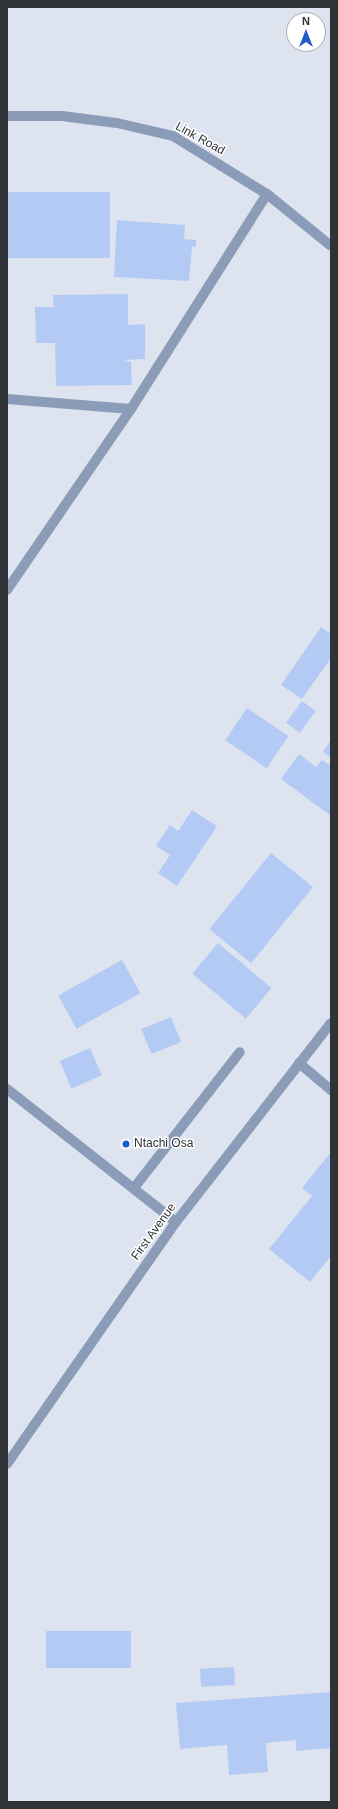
<!DOCTYPE html>
<html>
<head>
<meta charset="utf-8">
<style>
  body { margin:0 }
  #map { position:relative; width:338px; height:1809px; overflow:hidden; background:#dee4ef; font-family:Helvetica,sans-serif }
  div>[style] { position:absolute }
  .building>* { inset:0; background:#b3cbf4; transform-origin:0 0 }
  .lane>* { height:10px; margin:-5px; padding:0 5px; transform-origin:5px; border-radius:5px; background:#8b9cb9 }
  .street>* { height:10px; margin:-5px; padding:0 5px; transform-origin:5px; border-radius:5px; background:#8b9cb9 }
  .dots>* { width:11px; height:11px; translate:-50% -50%; box-sizing:border-box; border:2px solid #fff; border-radius:50% }
  span { translate:-50% -50%; white-space:nowrap; text-align:center; line-height:1.15; -webkit-text-stroke:3px #fff; paint-order:stroke }
  .street-label { font-size:12px; color:#2f3236 }
  .poi-label { font-size:12px; color:#2f3236 }
  .left { translate:0 -50%; text-align:left }
  .frame { position:absolute; inset:0; border:8px solid #2f3236; pointer-events:none }
  .north { position:absolute; left:286px; top:12px; width:40px; height:40px; box-sizing:border-box; background:#fff; border:1px solid #acadaf; border-radius:50%; rotate:0deg; font-size:11px; font-weight:700; line-height:16px; text-align:center; color:#2f3236 }
  .north::after { content:''; display:block; margin:auto; width:14px; height:18px; background:#205ecb; clip-path:polygon(50% 0,100% 100%,50% 72%,0 100%) }
</style>
</head>
<body>
<div id="map">
  <div class="building">
    <i style="left:110px;top:192px;width:66px;height:103px;rotate:90deg"></i>
    <i style="clip-path:polygon(117px 220px,185px 225px,184px 239px,196px 240px,196px 247px,192px 246px,189px 281px,114px 277px)"></i>
    <i style="clip-path:polygon(128px 294px,128px 325px,145px 324px,145px 359px,124px 360px,131px 362px,132px 385px,56px 386px,55px 343px,36px 343px,35px 307px,54px 307px,53px 295px)"></i>
    <i style="clip-path:polygon(321px 627px,331px 634px,331px 658px,302px 699px,281px 685px)"></i>
    <i style="left:302px;top:701px;width:17px;height:27px;rotate:36deg"></i>
    <i style="left:247px;top:708px;width:50px;height:39px;rotate:34deg"></i>
    <i style="clip-path:polygon(331px 740px,331px 758px,323px 752px)"></i>
    <i style="clip-path:polygon(299px 754px,316px 767px,322px 760px,331px 766px,331px 816px,281px 779px)"></i>
    <i style="clip-path:polygon(192px 810px,217px 826px,177px 886px,158px 873px,170px 855px,156px 846px,170px 825px,178px 831px)"></i>
    <i style="left:271px;top:853px;width:54px;height:98px;rotate:39deg"></i>
    <i style="left:218px;top:943px;width:70px;height:40px;rotate:40deg"></i>
    <i style="left:122px;top:960px;width:38px;height:73px;rotate:61deg"></i>
    <i style="left:171px;top:1017px;width:27px;height:32px;rotate:68deg"></i>
    <i style="left:90px;top:1048px;width:30px;height:33px;rotate:67deg"></i>
    <i style="clip-path:polygon(331px 1152px,331px 1256px,310px 1282px,269px 1249px,312px 1196px,302px 1188px)"></i>
    <i style="left:46px;top:1631px;width:85px;height:37px"></i>
    <i style="left:234px;top:1667px;width:18px;height:34px;rotate:87deg"></i>
    <i style="clip-path:polygon(331px 1692px,331px 1748px,296px 1751px,296px 1740px,266px 1743px,268px 1772px,229px 1775px,227px 1745px,180px 1749px,176px 1703px)"></i>
  </div>
  <div class="lane">
    <i style="left:7px;top:1089px;width:215px;rotate:38.2deg"></i>
    <i style="left:134px;top:1188px;width:172px;rotate:-52.1deg"></i>
  </div>
  <div class="street">
    <i style="left:7px;top:116px;width:55px"></i>
    <i style="left:62px;top:116px;width:55px;rotate:7.3deg"></i>
    <i style="left:117px;top:123px;width:57px;rotate:13.1deg"></i>
    <i style="left:173px;top:136px;width:110px;rotate:31.7deg"></i>
    <i style="left:267px;top:194px;width:82px;rotate:39.1deg"></i>
    <i style="left:7px;top:399px;width:124px;rotate:4.6deg"></i>
    <i style="left:7px;top:590px;width:219px;rotate:-55.6deg"></i>
    <i style="left:131px;top:409px;width:254px;rotate:-57.7deg"></i>
    <i style="left:299px;top:1063px;width:42px;rotate:40.2deg"></i>
    <i style="left:7px;top:1464px;width:295px;rotate:-55.1deg"></i>
    <i style="left:176px;top:1222px;width:252px;rotate:-52.1deg"></i>
  </div>
  <div class="dots">
    <i style="left:126px;top:1144px;background:#205ecb"></i>
  </div>
  <div class="street-label">
    <span style="left:200px;top:139px;rotate:29deg">Link Road</span>
    <span style="left:154px;top:1232px;rotate:-54deg">First Avenue</span>
  </div>
  <div class="poi-label">
    <span class="left" style="left:134px;top:1144px">Ntachi Osa</span>
  </div>
  <div class="frame"></div>
  <div class="north">N</div>
</div>
</body>
</html>
